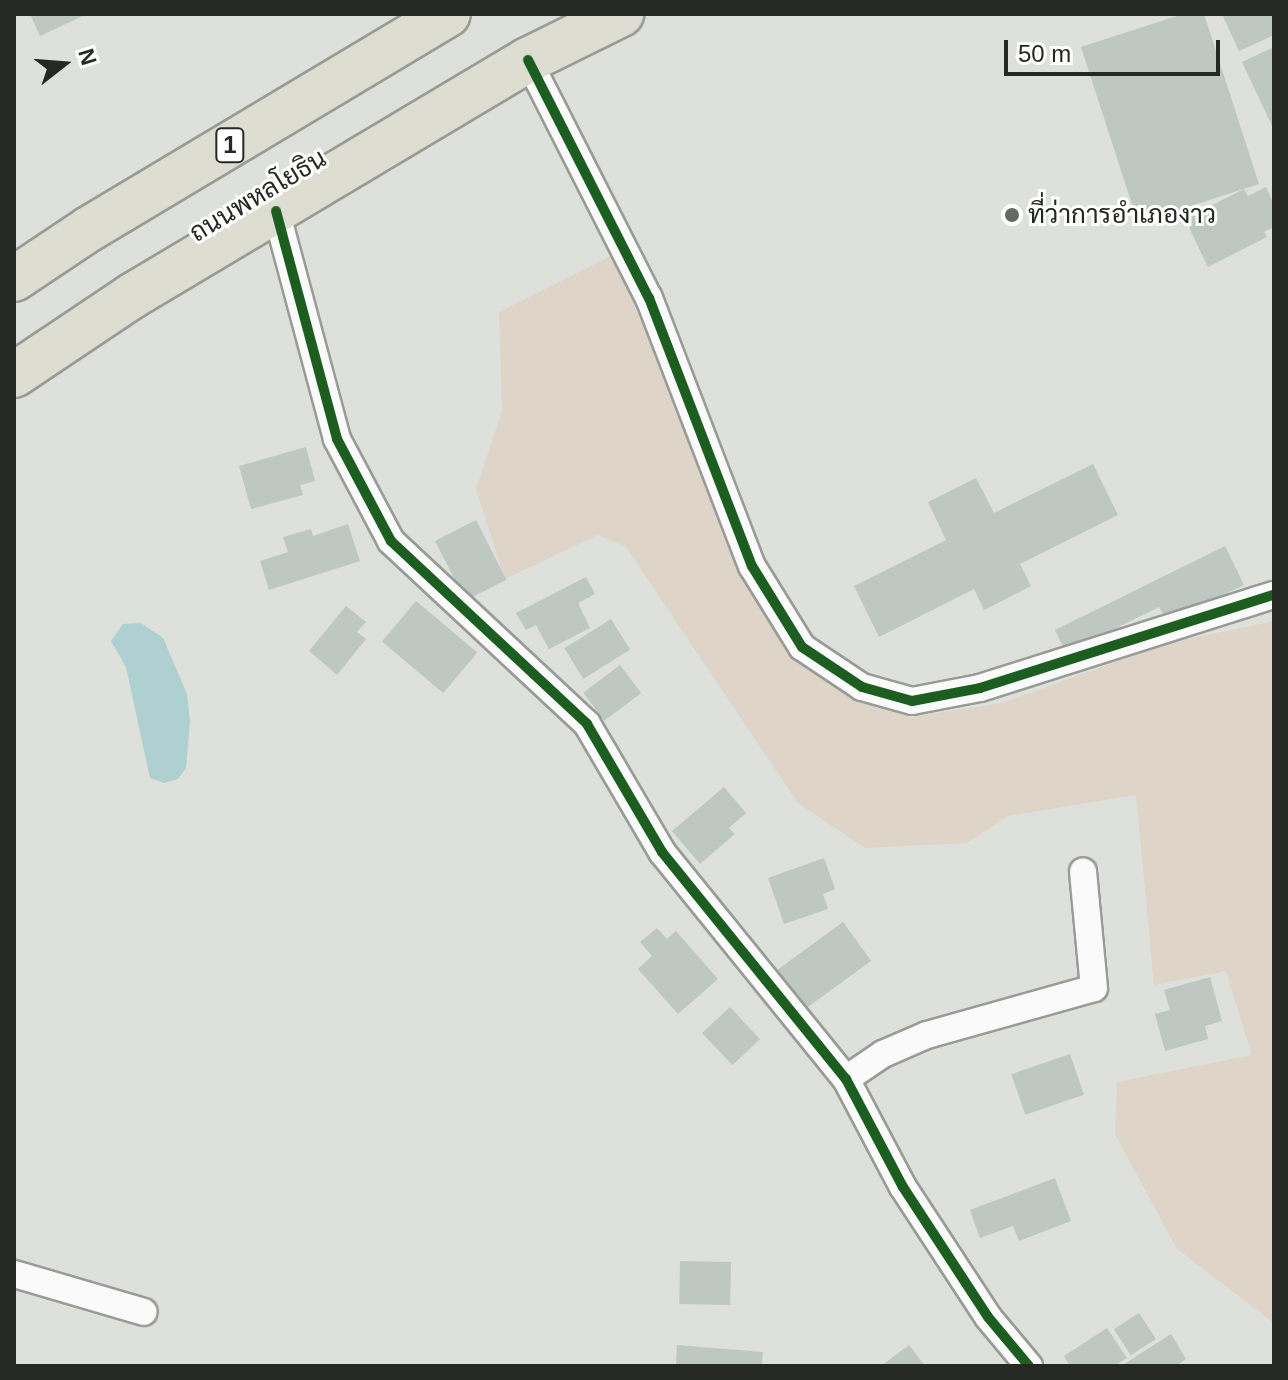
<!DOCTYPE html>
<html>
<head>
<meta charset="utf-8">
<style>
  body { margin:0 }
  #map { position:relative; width:1288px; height:1380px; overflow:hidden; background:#dde0db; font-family:Helvetica,Sarabun,sans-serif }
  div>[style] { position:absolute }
  .green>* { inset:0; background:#ded4c8 }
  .water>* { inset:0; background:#aed0d0 }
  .building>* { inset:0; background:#bfc7c2; transform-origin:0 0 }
  .roads { filter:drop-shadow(2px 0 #999b97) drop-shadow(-2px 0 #999b97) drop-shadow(0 2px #999b97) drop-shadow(0 -2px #999b97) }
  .street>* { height:26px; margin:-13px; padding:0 13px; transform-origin:13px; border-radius:13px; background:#fafafa }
  .highway>* { height:44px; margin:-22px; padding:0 22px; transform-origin:22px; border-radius:22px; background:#deddd2 }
  .cycleway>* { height:10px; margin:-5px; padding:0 5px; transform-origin:5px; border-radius:5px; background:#1b5e20 }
  .dots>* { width:22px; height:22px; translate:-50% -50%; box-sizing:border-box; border:4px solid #fff; border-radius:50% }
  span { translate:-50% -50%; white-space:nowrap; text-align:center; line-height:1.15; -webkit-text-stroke:6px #fff; paint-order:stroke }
  .shield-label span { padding:2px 6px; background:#fff; border:2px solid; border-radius:6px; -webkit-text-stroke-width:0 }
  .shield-label { font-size:24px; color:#252823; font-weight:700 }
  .street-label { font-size:26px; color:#252823 }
  .poi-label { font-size:26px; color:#252823 }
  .left { translate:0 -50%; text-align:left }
  .frame { position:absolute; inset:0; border:16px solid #252823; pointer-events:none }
  .north { position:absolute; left:24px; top:24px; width:80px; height:80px; -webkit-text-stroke:6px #fff; paint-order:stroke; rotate:73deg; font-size:22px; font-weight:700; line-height:32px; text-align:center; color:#252823 }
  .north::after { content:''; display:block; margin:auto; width:28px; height:36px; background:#252823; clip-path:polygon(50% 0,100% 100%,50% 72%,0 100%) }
  .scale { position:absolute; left:1004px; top:40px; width:216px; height:36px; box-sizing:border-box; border:4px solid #252823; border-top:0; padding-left:10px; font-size:24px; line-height:28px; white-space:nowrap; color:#252823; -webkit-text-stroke:6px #fff; paint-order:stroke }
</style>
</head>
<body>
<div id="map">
  <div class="green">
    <i style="clip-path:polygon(615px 254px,740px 573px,794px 655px,857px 699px,911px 717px,1002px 703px,1168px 643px,1274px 621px,1274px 1323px,1177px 1249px,1115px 1134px,1117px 1082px,1252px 1055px,1226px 971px,1154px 985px,1136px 795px,1008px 816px,967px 843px,865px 848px,798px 803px,626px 547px,598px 535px,505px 579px,476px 489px,502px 411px,499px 312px)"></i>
  </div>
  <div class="water">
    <i style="clip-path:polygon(141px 623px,163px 638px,187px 694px,190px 721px,186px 768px,178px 779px,164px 783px,150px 778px,126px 667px,111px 641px,123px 624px)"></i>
  </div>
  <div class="building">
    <i style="clip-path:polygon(30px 14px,87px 14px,40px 36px)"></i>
    <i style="clip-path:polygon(1183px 14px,1204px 14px,1259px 184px,1138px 223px,1081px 47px)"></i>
    <i style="clip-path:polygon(1222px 14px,1274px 14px,1274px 35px,1239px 51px)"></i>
    <i style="clip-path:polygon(1274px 47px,1274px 130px,1242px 62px)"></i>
    <i style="clip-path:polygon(1266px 187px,1274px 204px,1274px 227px,1264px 232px,1267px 237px,1208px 267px,1185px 219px,1244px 189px,1248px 196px)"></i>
    <i style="clip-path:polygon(306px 447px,315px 481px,300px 485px,303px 495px,251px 509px,239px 466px)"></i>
    <i style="clip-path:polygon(1093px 464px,1118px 515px,1020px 564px,1031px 586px,984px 610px,974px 589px,879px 637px,854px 586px,946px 540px,928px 502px,976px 478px,994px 513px)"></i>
    <i style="left:476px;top:520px;width:67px;height:46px;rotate:63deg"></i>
    <i style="clip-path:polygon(348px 524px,360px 561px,269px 590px,260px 561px,288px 552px,283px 537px,311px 529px,313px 536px)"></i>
    <i style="clip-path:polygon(1225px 546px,1244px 585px,1167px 621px,1159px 607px,1066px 653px,1055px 630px)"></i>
    <i style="clip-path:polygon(586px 577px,595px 594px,578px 603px,590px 628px,549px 649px,536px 625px,526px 630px,516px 613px)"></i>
    <i style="left:416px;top:601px;width:80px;height:53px;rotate:40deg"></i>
    <i style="clip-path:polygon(346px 606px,366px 622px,357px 632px,366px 639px,337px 675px,309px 651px)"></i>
    <i style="left:611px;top:619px;width:36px;height:55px;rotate:58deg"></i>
    <i style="left:620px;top:665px;width:35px;height:46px;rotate:53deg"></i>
    <i style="clip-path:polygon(724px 787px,746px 813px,729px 828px,735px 834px,700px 864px,672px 831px)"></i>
    <i style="clip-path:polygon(824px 858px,835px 889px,823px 894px,828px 909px,784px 924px,768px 878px)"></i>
    <i style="left:843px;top:922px;width:48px;height:87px;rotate:54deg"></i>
    <i style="clip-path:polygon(657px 928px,667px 939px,676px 931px,718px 979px,678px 1014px,638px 969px,652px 956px,640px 942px)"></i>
    <i style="clip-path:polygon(1210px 977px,1222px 1021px,1205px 1026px,1208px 1039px,1165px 1051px,1155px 1014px,1170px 1010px,1164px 990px)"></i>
    <i style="left:730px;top:1007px;width:44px;height:38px;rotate:47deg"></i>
    <i style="left:1070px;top:1054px;width:43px;height:62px;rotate:71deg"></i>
    <i style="clip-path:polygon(1055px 1178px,1071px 1221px,1019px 1241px,1013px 1226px,980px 1238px,970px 1210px)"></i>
    <i style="left:680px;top:1261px;width:51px;height:43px;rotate:1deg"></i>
    <i style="left:1139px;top:1313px;width:31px;height:30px;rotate:57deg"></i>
    <i style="clip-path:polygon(1107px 1328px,1127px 1358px,1114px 1366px,1070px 1366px,1064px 1356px)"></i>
    <i style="clip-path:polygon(1171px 1334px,1186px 1359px,1176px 1366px,1121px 1366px)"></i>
    <i style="clip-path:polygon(677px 1345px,763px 1352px,762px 1366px,676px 1366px)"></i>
    <i style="clip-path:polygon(909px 1345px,925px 1366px,881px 1366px)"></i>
  </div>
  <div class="roads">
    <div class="street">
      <i style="left:528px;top:60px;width:267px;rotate:63.1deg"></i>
      <i style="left:649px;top:298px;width:287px;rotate:69deg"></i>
      <i style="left:752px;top:566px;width:95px;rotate:58.3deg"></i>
      <i style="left:802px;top:647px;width:72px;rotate:33.7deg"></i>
      <i style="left:862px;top:687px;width:52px;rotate:15.6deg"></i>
      <i style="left:912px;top:701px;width:69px;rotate:-10.8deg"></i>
      <i style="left:980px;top:688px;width:308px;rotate:-17.6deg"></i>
      <i style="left:276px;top:211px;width:236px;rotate:75deg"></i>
      <i style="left:337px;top:439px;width:115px;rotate:62.1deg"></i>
      <i style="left:391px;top:541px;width:268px;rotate:43deg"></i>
      <i style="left:587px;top:724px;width:148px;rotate:59.6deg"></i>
      <i style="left:662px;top:852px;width:292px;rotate:51deg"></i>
      <i style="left:846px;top:1079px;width:122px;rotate:62.2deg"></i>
      <i style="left:903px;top:1187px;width:155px;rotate:56.8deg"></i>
      <i style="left:988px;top:1317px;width:64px;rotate:50.1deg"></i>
      <i style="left:846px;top:1079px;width:45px;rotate:-34deg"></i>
      <i style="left:883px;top:1054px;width:48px;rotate:-23.4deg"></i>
      <i style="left:927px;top:1035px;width:173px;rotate:-15.7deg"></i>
      <i style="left:1094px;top:988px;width:117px;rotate:-95.4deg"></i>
      <i style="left:14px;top:1274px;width:135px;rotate:16.3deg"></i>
    </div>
    <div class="highway">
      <i style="left:14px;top:279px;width:90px;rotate:-33.7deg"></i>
      <i style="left:89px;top:229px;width:418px;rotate:-30.9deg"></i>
      <i style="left:14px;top:375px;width:142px;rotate:-33.8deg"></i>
      <i style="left:132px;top:296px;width:461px;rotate:-30.8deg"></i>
      <i style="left:528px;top:60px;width:104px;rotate:-26.3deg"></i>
    </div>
  </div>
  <div class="cycleway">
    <i style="left:528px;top:60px;width:267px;rotate:63.1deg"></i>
    <i style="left:649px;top:298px;width:287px;rotate:69deg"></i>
    <i style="left:752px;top:566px;width:95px;rotate:58.3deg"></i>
    <i style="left:802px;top:647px;width:72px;rotate:33.7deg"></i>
    <i style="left:862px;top:687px;width:52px;rotate:15.6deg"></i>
    <i style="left:912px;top:701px;width:69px;rotate:-10.8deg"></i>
    <i style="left:980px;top:688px;width:308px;rotate:-17.6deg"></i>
    <i style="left:276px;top:211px;width:236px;rotate:75deg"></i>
    <i style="left:337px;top:439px;width:115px;rotate:62.1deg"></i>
    <i style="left:391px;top:541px;width:268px;rotate:43deg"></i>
    <i style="left:587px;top:724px;width:148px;rotate:59.6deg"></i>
    <i style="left:662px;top:852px;width:292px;rotate:51deg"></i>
    <i style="left:846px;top:1079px;width:122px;rotate:62.2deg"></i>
    <i style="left:903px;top:1187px;width:155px;rotate:56.8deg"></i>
    <i style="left:988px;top:1317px;width:64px;rotate:50.1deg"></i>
  </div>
  <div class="dots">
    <i style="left:1012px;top:215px;background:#656863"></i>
  </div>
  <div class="shield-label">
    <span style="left:230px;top:145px">1</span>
  </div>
  <div class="street-label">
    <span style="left:258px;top:196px;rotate:-31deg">ถนนพหลโยธิน</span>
  </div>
  <div class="poi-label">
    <span class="left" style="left:1028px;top:215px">ที่ว่าการอำเภองาว</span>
  </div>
  <div class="frame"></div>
  <div class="north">N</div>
  <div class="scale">50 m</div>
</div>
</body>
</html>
